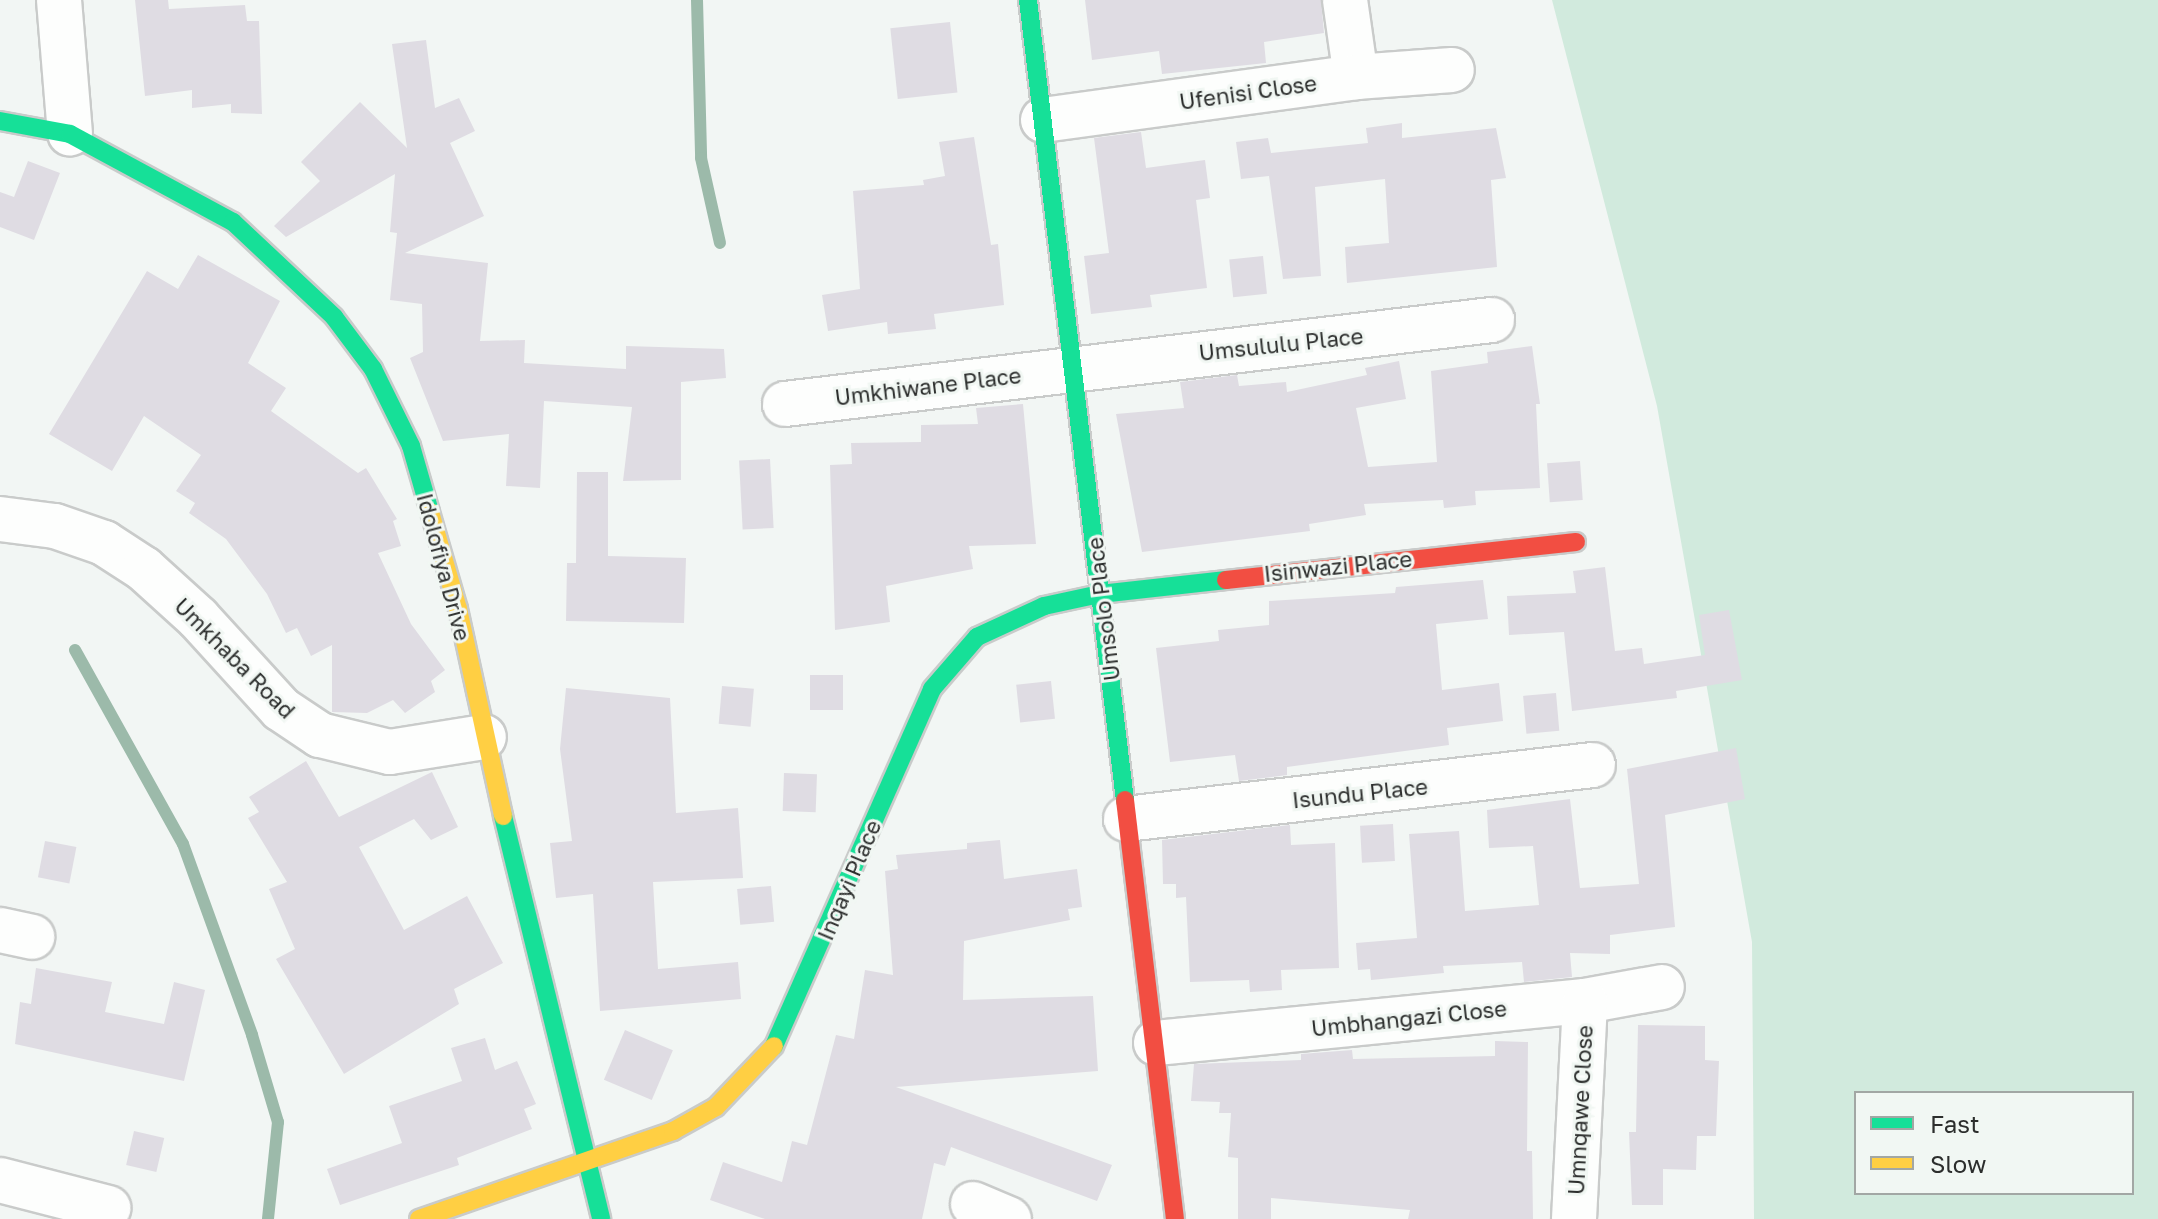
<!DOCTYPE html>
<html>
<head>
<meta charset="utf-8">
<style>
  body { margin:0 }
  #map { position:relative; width:2158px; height:1219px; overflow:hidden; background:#f2f6f4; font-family:"Golos Text",sans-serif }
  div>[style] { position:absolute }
  .green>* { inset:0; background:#d1eadd }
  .stream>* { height:12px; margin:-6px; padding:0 6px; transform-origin:6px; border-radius:6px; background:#9cbaaa }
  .building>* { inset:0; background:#dfdce3; transform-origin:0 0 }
  .roads { filter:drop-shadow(2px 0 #c9cbca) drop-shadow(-2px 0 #c9cbca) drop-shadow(0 2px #c9cbca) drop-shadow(0 -2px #c9cbca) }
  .street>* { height:44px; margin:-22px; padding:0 22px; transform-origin:22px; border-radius:22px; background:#fdfefd }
  .fast>* { height:18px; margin:-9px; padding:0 9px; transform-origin:9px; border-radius:9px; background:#16e098 }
  .slow>* { height:18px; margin:-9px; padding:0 9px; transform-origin:9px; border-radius:9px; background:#ffcf43 }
  .jam>* { height:18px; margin:-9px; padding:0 9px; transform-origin:9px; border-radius:9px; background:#f24e42 }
  span { translate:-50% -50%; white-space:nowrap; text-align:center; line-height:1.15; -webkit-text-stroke:6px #f1f7f3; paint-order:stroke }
  .street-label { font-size:22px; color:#2c2e2d }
  .legend { position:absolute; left:1854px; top:1091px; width:280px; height:104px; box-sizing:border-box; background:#f1f7f3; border:2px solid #a2a7a4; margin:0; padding:10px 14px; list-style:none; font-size:24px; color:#2c2e2d }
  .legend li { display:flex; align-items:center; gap:16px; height:40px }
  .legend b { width:40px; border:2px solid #a2a7a4 }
</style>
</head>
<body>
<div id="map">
  <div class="green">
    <i style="clip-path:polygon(evenodd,1552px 0,2158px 0,2158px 1219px,1754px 1219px,1752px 942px,1657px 406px,1552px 0,1856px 1093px,2132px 1093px,2132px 1193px,1856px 1193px,1856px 1093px)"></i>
  </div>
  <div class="stream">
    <i style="left:697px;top:0;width:158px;rotate:88.5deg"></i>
    <i style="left:701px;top:158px;width:87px;rotate:77.4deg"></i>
    <i style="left:75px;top:650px;width:222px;rotate:60.9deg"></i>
    <i style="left:183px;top:844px;width:203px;rotate:70.1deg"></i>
    <i style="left:252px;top:1035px;width:91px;rotate:73.4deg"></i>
    <i style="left:278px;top:1122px;width:98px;rotate:95.9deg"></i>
  </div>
  <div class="building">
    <i style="clip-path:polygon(135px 0,168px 0,169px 9px,245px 5px,247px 21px,259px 21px,262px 114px,231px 113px,231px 104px,192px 108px,192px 90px,145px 96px)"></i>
    <i style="clip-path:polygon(1085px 0,1321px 0,1324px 33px,1264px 42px,1266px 63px,1162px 74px,1159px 51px,1092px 60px)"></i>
    <i style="left:950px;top:22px;width:71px;height:60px;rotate:84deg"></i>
    <i style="clip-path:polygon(426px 40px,435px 108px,459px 98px,475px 131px,450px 143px,484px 216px,405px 253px,488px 263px,480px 341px,525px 340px,524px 363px,626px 369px,626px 346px,724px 349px,726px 378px,681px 382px,681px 480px,623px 481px,632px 407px,544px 401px,540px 488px,506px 486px,509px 434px,443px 441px,410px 358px,423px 352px,422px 304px,390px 300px,397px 233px,390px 232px,395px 174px,286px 237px,274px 226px,320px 181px,301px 162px,360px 102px,407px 148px,392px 44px)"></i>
    <i style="clip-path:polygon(1402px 123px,1402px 138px,1496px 128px,1506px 178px,1491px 180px,1497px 267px,1347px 283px,1345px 247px,1389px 243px,1385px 179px,1315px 187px,1321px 276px,1283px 279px,1269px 176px,1241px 179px,1236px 142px,1268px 138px,1271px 153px,1368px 143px,1366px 128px)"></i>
    <i style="clip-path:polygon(1141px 132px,1146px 168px,1205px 160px,1210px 198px,1196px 200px,1207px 288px,1150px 295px,1152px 307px,1091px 314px,1084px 256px,1109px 253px,1094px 138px)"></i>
    <i style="clip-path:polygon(974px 137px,991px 245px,998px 244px,1004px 305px,934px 314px,936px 329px,888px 334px,887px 322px,828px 331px,822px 295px,860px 289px,853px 191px,924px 185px,923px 180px,945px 176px,939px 142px)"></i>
    <i style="clip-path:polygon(28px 161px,60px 173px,34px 240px,0 227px,0 192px,14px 197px)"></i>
    <i style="clip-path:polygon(198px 255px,280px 301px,248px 363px,286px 388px,271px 411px,358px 473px,366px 468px,397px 519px,393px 521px,401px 546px,378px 553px,411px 624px,445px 670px,431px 681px,435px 692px,405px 713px,393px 700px,367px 713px,332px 712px,332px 645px,311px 656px,297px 628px,286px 633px,267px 594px,226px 539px,189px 513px,195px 503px,176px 491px,201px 455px,144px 416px,112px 471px,49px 434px,147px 271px,178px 289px)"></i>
    <i style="left:1263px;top:256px;width:38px;height:34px;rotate:84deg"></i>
    <i style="clip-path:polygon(1532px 346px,1540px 404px,1536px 404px,1540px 488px,1475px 491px,1476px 505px,1444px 508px,1443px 500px,1364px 504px,1366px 515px,1309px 524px,1310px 531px,1142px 552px,1116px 414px,1184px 408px,1180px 382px,1237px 375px,1239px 386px,1286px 382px,1287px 392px,1367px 375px,1365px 368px,1399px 361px,1406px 399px,1356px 408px,1368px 467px,1437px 462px,1431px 371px,1488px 363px,1487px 352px)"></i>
    <i style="clip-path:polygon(1023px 404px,1036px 544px,969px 546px,973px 569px,886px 586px,890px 622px,835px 630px,830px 465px,852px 464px,851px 443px,921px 442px,921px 425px,978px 424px,976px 408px)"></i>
    <i style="left:770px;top:459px;width:69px;height:31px;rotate:87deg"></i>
    <i style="left:1580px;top:461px;width:39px;height:33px;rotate:86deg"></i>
    <i style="clip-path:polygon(577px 472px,608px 472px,608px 556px,686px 558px,684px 623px,566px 621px,567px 563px,576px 563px)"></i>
    <i style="clip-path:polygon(1605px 567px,1615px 651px,1642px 648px,1644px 664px,1705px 655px,1699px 615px,1729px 610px,1742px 680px,1676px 691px,1677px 698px,1572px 711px,1564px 632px,1509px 635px,1507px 596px,1576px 593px,1573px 571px)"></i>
    <i style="clip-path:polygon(1483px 580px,1488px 619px,1436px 624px,1442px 690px,1499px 683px,1503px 721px,1447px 728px,1449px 745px,1287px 767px,1287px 775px,1239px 781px,1235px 755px,1170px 762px,1156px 648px,1219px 641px,1218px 630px,1269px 625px,1269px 601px,1395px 593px,1396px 587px)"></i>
    <i style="left:810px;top:675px;width:33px;height:35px"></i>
    <i style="left:1051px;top:681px;width:38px;height:35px;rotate:84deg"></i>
    <i style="left:722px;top:686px;width:32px;height:38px;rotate:5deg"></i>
    <i style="clip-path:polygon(566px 688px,670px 698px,676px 813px,738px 808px,743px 878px,653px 882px,658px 969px,738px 962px,741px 999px,600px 1011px,593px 894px,556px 898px,550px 843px,572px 841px,560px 749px)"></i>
    <i style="left:1556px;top:693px;width:38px;height:33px;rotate:85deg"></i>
    <i style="clip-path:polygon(1736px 748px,1745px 799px,1665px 815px,1675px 927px,1610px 935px,1610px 954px,1570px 953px,1572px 977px,1524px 982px,1522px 962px,1443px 966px,1444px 973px,1371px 980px,1370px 969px,1358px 970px,1356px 943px,1417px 938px,1409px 834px,1459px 831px,1465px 911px,1539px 905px,1533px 846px,1489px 848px,1487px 810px,1570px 799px,1580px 888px,1639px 884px,1627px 769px)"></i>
    <i style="clip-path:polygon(306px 761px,339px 817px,432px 772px,458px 827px,431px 840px,414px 819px,359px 847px,404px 930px,467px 896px,503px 963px,454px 989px,459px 1004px,344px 1074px,276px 959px,295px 949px,269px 889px,287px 882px,248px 818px,259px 812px,249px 797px)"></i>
    <i style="left:784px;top:773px;width:33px;height:38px;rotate:2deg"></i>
    <i style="left:1393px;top:824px;width:37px;height:33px;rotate:87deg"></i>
    <i style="clip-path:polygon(1290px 825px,1291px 845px,1335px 843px,1339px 968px,1281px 970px,1282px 990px,1250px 992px,1249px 980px,1190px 982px,1186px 897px,1176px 898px,1176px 884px,1163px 884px,1162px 840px)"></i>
    <i style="clip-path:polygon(1000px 840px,1004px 879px,1077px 869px,1082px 907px,1068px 909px,1070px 920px,964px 941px,963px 1000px,1093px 996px,1098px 1071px,896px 1087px,1112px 1165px,1097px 1201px,951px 1147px,945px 1166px,934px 1163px,922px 1219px,765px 1219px,710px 1200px,723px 1162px,782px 1182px,792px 1141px,807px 1145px,836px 1035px,854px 1039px,865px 970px,893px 975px,885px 871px,898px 869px,896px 855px,967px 849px,967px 843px)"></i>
    <i style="left:45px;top:841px;width:32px;height:37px;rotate:11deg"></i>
    <i style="left:771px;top:886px;width:36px;height:34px;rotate:85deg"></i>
    <i style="clip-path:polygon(36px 968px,112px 982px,105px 1012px,164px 1024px,174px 982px,205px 990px,184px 1081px,15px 1044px,20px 1002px,31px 1004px)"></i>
    <i style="clip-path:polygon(1638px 1025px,1705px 1026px,1705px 1060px,1719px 1061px,1716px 1136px,1697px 1136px,1696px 1170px,1663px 1169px,1663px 1205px,1632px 1205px,1629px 1132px,1636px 1132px)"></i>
    <i style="left:625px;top:1030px;width:52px;height:54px;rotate:23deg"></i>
    <i style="clip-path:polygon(485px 1038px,495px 1070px,517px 1061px,536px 1104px,524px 1109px,532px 1129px,457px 1158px,459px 1165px,340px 1205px,327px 1169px,402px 1143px,389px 1106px,462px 1081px,451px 1048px)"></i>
    <i style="clip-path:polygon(1495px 1041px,1528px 1042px,1527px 1151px,1532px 1151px,1533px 1219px,1408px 1219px,1410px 1210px,1271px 1198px,1271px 1219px,1238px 1219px,1238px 1158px,1228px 1157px,1231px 1113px,1219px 1113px,1220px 1102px,1191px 1101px,1194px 1064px,1301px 1060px,1301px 1054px,1352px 1050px,1353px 1059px,1495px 1056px)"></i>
    <i style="left:134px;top:1131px;width:31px;height:35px;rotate:13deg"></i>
  </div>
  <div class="roads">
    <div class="street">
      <i style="left:59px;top:0;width:134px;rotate:85.3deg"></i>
      <i style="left:1345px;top:0;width:78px;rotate:81.9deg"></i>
      <i style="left:1043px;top:120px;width:316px;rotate:-7.8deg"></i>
      <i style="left:1356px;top:77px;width:96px;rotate:-4.2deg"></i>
      <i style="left:785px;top:404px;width:712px;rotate:-6.78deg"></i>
      <i style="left:0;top:519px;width:55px;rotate:7.3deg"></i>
      <i style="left:55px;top:526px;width:52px;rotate:19.1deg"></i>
      <i style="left:104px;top:543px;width:48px;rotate:33deg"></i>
      <i style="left:144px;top:569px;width:73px;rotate:42.2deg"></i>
      <i style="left:198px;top:618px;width:123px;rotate:47.6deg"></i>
      <i style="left:281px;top:709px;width:47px;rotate:33.7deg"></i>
      <i style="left:320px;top:735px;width:72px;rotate:13.7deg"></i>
      <i style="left:390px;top:752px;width:95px;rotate:-9.1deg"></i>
      <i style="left:1126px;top:819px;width:470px;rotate:-6.6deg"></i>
      <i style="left:0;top:930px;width:33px;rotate:12deg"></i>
      <i style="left:1156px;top:1043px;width:431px;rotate:-5.6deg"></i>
      <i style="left:1585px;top:1001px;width:78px;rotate:-10.3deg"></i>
      <i style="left:0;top:1180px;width:112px;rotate:14.5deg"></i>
      <i style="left:973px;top:1204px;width:39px;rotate:23deg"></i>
      <i style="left:1574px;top:1219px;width:218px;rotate:-87.1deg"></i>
    </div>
    <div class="fast">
      <i style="left:1028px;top:0;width:806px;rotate:83.09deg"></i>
      <i style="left:0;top:121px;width:71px;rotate:10.5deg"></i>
      <i style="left:70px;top:134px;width:185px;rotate:28.4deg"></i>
      <i style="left:233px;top:222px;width:139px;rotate:43.2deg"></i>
      <i style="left:334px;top:317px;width:65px;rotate:53.1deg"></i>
      <i style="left:373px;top:369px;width:86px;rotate:63.7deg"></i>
      <i style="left:411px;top:446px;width:69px;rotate:73.9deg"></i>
      <i style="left:503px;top:816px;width:415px;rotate:76.3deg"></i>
      <i style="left:774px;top:1046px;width:390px;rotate:-66.1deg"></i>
      <i style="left:932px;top:689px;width:69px;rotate:-49.1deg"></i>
      <i style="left:977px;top:637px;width:74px;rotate:-24.8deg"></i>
      <i style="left:1044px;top:606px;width:57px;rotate:-12.1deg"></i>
      <i style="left:1100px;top:594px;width:127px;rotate:-6.3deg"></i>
    </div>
    <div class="slow">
      <i style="left:430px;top:512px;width:101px;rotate:73.9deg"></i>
      <i style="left:458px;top:609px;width:212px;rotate:77.7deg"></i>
      <i style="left:419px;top:1219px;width:269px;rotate:-19.1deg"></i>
      <i style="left:673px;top:1131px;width:49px;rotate:-29.2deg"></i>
      <i style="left:716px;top:1107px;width:84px;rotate:-46.4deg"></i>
    </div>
    <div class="jam">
      <i style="left:1226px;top:580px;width:352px;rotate:-6.2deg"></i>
      <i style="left:1125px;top:800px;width:422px;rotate:83.2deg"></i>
    </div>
  </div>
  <div class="street-label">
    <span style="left:1248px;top:92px;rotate:-8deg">Ufenisi Close</span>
    <span style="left:1281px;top:344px;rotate:-6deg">Umsululu Place</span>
    <span style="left:928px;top:386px;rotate:-7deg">Umkhiwane Place</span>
    <span style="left:1338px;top:566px;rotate:-6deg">Isinwazi Place</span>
    <span style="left:444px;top:567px;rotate:75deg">Idolofiya Drive</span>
    <span style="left:1103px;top:609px;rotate:-97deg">Umsolo Place</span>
    <span style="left:235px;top:658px;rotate:45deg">Umkhaba Road</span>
    <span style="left:1360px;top:793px;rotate:-6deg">Isundu Place</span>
    <span style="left:849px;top:880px;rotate:-67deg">Inqayi Place</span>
    <span style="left:1409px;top:1018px;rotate:-6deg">Umbhangazi Close</span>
    <span style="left:1580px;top:1110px;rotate:-87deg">Umnqawe Close</span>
  </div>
  <ul class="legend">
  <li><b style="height:10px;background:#16e098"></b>Fast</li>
  <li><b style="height:10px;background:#ffcf43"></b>Slow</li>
  </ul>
</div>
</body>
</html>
